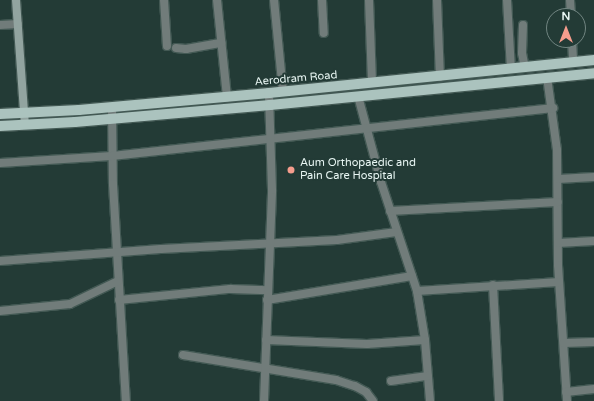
<!DOCTYPE html>
<html>
<head>
<meta charset="utf-8">
<style>
  body { margin:0 }
  #map { position:relative; width:594px; height:401px; overflow:hidden; background:#233b36; font-family:"Varela Round",sans-serif }
  div>[style] { position:absolute }
  .roads { filter:drop-shadow(1px 0 #435954) drop-shadow(-1px 0 #435954) drop-shadow(0 1px #435954) drop-shadow(0 -1px #435954) }
  .street>* { height:8px; margin:-4px; padding:0 4px; transform-origin:4px; border-radius:4px; background:#717c7a }
  .secondary>* { height:8px; margin:-4px; padding:0 4px; transform-origin:4px; border-radius:4px; background:#92a4a0 }
  .primary>* { height:10px; margin:-5px; padding:0 5px; transform-origin:5px; border-radius:5px; background:#abc3be }
  .dots>* { width:11px; height:11px; translate:-50% -50%; box-sizing:border-box; border:2px solid #233b36; border-radius:50% }
  span { translate:-50% -50%; white-space:nowrap; text-align:center; line-height:1.15; -webkit-text-stroke:4px #233b36; paint-order:stroke }
  .street-label { font-size:11px; color:#e8f6f3 }
  .poi-label { font-size:11px; color:#e8f6f3 }
  .left { translate:0 -50%; text-align:left }
  .north { position:absolute; left:546px; top:8px; width:40px; height:40px; box-sizing:border-box; background:#233b36; border:1px solid #728682; border-radius:50%; rotate:0deg; font-size:11px; font-weight:700; line-height:16px; text-align:center; color:#e8f6f3 }
  .north::after { content:''; display:block; margin:auto; width:14px; height:18px; background:#f59d8d; clip-path:polygon(50% 0,100% 100%,50% 72%,0 100%) }
</style>
</head>
<body>
<div id="map">
  <div class="roads">
    <div class="street">
      <i style="left:164px;top:0;width:46px;rotate:86.3deg"></i>
      <i style="left:217px;top:0;width:98px;rotate:84.1deg"></i>
      <i style="left:274px;top:0;width:92px;rotate:84.4deg"></i>
      <i style="left:322px;top:0;width:33px;rotate:87deg"></i>
      <i style="left:369px;top:0;width:83px;rotate:87.9deg"></i>
      <i style="left:437px;top:0;width:77px;rotate:87.8deg"></i>
      <i style="left:507px;top:0;width:69px;rotate:86.7deg"></i>
      <i style="left:570px;top:0;width:16px;rotate:86deg"></i>
      <i style="left:0;top:25px;width:18px;rotate:-3deg"></i>
      <i style="left:523px;top:25px;width:28px;rotate:92deg"></i>
      <i style="left:522px;top:53px;width:15px;rotate:79deg"></i>
      <i style="left:572px;top:40px;width:22px;rotate:87deg"></i>
      <i style="left:176px;top:48px;width:10px;rotate:6deg"></i>
      <i style="left:186px;top:49px;width:36px;rotate:-10deg"></i>
      <i style="left:547px;top:77px;width:74px;rotate:82.2deg"></i>
      <i style="left:557px;top:150px;width:115px;rotate:89.5deg"></i>
      <i style="left:558px;top:265px;width:136px;rotate:86.2deg"></i>
      <i style="left:358px;top:96px;width:89px;rotate:75deg"></i>
      <i style="left:381px;top:182px;width:115px;rotate:71.7deg"></i>
      <i style="left:417px;top:291px;width:50px;rotate:80.7deg"></i>
      <i style="left:425px;top:340px;width:61px;rotate:85.3deg"></i>
      <i style="left:112px;top:107px;width:77px;rotate:89.3deg"></i>
      <i style="left:113px;top:184px;width:217px;rotate:86.6deg"></i>
      <i style="left:0;top:163px;width:112px;rotate:-3.6deg"></i>
      <i style="left:112px;top:156px;width:444px;rotate:-6.2deg"></i>
      <i style="left:558px;top:179px;width:36px;rotate:-3deg"></i>
      <i style="left:390px;top:211px;width:168px;rotate:-3.1deg"></i>
      <i style="left:558px;top:243px;width:36px;rotate:-3deg"></i>
      <i style="left:0;top:261px;width:161px;rotate:-4.3deg"></i>
      <i style="left:161px;top:249px;width:176px;rotate:-2.9deg"></i>
      <i style="left:337px;top:240px;width:60px;rotate:-7.7deg"></i>
      <i style="left:493px;top:285px;width:116px;rotate:87deg"></i>
      <i style="left:417px;top:291px;width:142px;rotate:-3.6deg"></i>
      <i style="left:119px;top:300px;width:112px;rotate:-5.7deg"></i>
      <i style="left:230px;top:289px;width:38px;rotate:2deg"></i>
      <i style="left:267px;top:300px;width:147px;rotate:-9.4deg"></i>
      <i style="left:0;top:311px;width:70px;rotate:-5.7deg"></i>
      <i style="left:70px;top:304px;width:53px;rotate:-25.6deg"></i>
      <i style="left:266px;top:340px;width:101px;rotate:2.3deg"></i>
      <i style="left:367px;top:344px;width:58px;rotate:-3.9deg"></i>
      <i style="left:564px;top:343px;width:30px;rotate:-2deg"></i>
      <i style="left:183px;top:355px;width:155px;rotate:9.3deg"></i>
      <i style="left:336px;top:380px;width:20px;rotate:18deg"></i>
      <i style="left:355px;top:386px;width:13px;rotate:29deg"></i>
      <i style="left:366px;top:392px;width:11px;rotate:52deg"></i>
      <i style="left:391px;top:381px;width:37px;rotate:-8deg"></i>
      <i style="left:566px;top:392px;width:28px;rotate:-6deg"></i>
      <i style="left:264px;top:401px;width:211px;rotate:-87.8deg"></i>
      <i style="left:272px;top:190px;width:97px;rotate:-91.8deg"></i>
    </div>
    <div class="secondary">
      <i style="left:16px;top:0;width:125px;rotate:85.9deg"></i>
    </div>
    <div class="primary">
      <i style="left:0;top:114px;width:79px;rotate:-2.9deg"></i>
      <i style="left:79px;top:110px;width:191px;rotate:-5.1deg"></i>
      <i style="left:269px;top:93px;width:327px;rotate:-5.8deg"></i>
      <i style="left:0;top:126px;width:75px;rotate:-3.1deg"></i>
      <i style="left:75px;top:122px;width:196px;rotate:-5deg"></i>
      <i style="left:270px;top:105px;width:326px;rotate:-5.6deg"></i>
    </div>
  </div>
  <div class="dots">
    <i style="left:291px;top:170px;background:#f59d8d"></i>
  </div>
  <div class="street-label">
    <span style="left:296px;top:79px;rotate:-5deg">Aerodram Road</span>
  </div>
  <div class="poi-label">
    <span class="left" style="left:300px;top:170px">Aum Orthopaedic and<br>Pain Care Hospital</span>
  </div>
  <div class="north">N</div>
</div>
</body>
</html>
